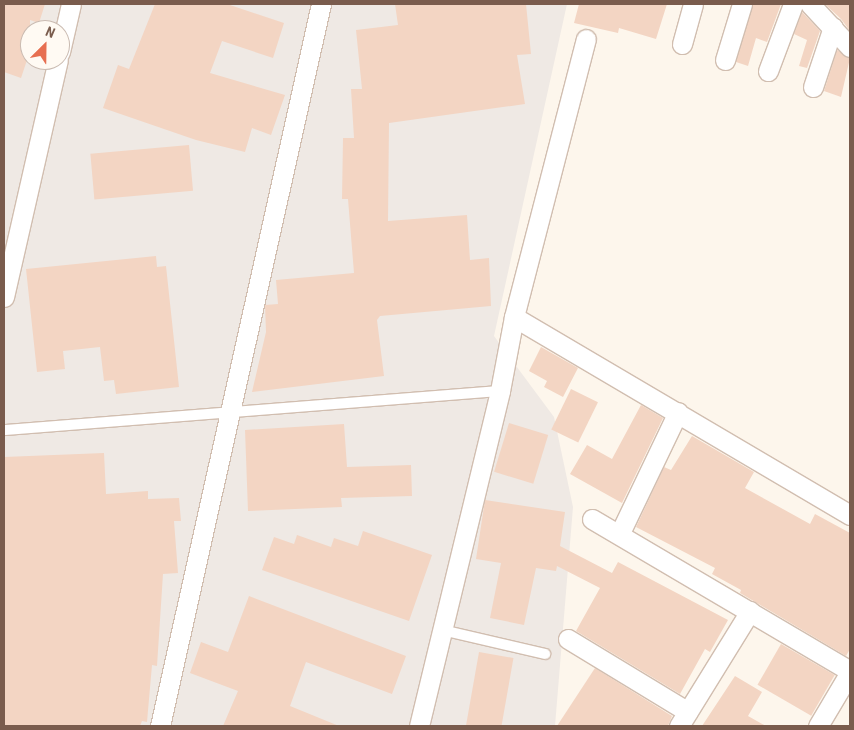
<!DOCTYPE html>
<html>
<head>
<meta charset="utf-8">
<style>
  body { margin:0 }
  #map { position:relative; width:854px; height:730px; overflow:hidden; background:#fdf6ec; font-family:"Roboto Condensed",sans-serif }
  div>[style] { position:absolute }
  .industrial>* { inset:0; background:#efe9e4 }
  .building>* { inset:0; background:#f3d5c3; transform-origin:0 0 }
  .roads { filter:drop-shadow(1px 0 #d1beb0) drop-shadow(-1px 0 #d1beb0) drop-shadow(0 1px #d1beb0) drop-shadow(0 -1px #d1beb0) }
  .lane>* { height:10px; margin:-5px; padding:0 5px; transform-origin:5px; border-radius:5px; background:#fff }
  .street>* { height:19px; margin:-9.5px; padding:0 9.5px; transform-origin:9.5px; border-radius:9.5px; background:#fff }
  span { translate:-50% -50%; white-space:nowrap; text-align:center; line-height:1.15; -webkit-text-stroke:4px #fffaf3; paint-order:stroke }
  .frame { position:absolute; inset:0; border:5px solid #7a5c4d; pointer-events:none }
  .north { position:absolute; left:20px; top:20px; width:50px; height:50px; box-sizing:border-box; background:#fffaf3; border:1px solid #cabbb1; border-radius:50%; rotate:23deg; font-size:14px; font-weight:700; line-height:20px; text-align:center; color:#7a5c4d }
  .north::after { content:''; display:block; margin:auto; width:18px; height:22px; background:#e76f51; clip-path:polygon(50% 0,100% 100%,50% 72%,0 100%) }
</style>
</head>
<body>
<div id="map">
  <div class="industrial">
    <i style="clip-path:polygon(evenodd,4px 4px,567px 4px,494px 336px,554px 417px,573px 507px,555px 726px,4px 726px,4px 4px,30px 30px,60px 30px,60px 60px,30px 60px,30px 30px)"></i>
  </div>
  <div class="building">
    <i style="clip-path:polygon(4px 4px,45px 4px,39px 23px,30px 20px,30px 51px,21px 78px,4px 72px)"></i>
    <i style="clip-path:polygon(155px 4px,227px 4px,284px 23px,273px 58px,222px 41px,210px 73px,285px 95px,271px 135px,252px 128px,245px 152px,196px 140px,103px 108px,118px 65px,129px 69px)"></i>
    <i style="clip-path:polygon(395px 4px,526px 4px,531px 54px,517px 55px,525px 104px,389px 123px,388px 221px,467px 215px,470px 260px,489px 258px,491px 306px,380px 316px,377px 320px,384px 376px,252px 392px,266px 332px,265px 305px,278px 304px,276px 280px,354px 273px,348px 199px,342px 199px,343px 138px,354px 138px,351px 89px,362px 89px,356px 30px,398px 25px)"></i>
    <i style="clip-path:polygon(579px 4px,667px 4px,656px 39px,619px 28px,618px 33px,574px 23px)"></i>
    <i style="clip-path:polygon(753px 4px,781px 4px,767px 42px,756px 38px,748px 66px,736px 62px)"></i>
    <i style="clip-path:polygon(825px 4px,850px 4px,850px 31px,841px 19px)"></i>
    <i style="clip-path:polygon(802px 12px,820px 31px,807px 68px,799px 66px,807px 40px,794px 34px)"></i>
    <i style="clip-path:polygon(837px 50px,850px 58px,841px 97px,824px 91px)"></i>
    <i style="left:189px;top:145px;width:46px;height:99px;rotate:85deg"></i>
    <i style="clip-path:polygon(156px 256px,157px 267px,166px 266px,179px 387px,116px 394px,114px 380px,104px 381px,100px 347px,63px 351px,65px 369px,37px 372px,26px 269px)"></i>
    <i style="clip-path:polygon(541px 347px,578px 368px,563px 397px,544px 387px,547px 381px,529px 371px)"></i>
    <i style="left:571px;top:389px;width:30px;height:45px;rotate:26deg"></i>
    <i style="clip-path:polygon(641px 405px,663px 418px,622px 503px,570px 474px,587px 445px,612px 459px)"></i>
    <i style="left:509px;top:423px;width:41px;height:51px;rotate:17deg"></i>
    <i style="clip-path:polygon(344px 424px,347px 467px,411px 465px,412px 496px,341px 498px,342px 507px,248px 511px,245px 430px)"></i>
    <i style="clip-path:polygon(692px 436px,754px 472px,745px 488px,810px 524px,815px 514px,850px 533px,850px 649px,846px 656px,740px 593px,741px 590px,712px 574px,715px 568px,636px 527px,664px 467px,671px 470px)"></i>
    <i style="clip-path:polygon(104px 453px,106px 494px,148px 491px,148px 499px,179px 498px,181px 521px,174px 521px,178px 573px,163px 574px,157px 666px,152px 665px,147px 722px,142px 721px,140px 726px,4px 726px,4px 457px)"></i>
    <i style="clip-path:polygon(485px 500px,565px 512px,560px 546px,612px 573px,618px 562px,728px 620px,710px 652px,705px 649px,680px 694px,576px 631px,600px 588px,557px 566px,556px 571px,536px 568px,524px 625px,490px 618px,501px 563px,476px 559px)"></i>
    <i style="clip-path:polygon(363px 531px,432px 555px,409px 621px,262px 570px,274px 537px,294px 544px,297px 535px,331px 547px,334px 538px,358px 546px)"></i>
    <i style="clip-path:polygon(249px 596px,406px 656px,392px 694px,306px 662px,290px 706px,339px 726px,223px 726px,238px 691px,190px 673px,201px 642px,228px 652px)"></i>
    <i style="left:781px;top:644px;width:62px;height:47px;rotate:30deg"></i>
    <i style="left:479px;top:652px;width:35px;height:75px;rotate:10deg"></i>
    <i style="clip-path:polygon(595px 668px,672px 716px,668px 726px,557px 726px)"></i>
    <i style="clip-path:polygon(735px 676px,762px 692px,748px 716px,766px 726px,702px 726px)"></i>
  </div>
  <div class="roads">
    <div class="lane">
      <i style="left:4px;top:430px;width:498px;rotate:-4.5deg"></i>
      <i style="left:442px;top:630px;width:106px;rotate:13.1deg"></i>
    </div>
    <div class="street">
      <i style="left:810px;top:4px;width:59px;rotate:47.1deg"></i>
      <i style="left:682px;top:44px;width:41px;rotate:-74.6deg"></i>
      <i style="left:60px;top:52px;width:49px;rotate:-77.1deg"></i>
      <i style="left:725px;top:60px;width:59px;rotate:-73.1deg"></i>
      <i style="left:768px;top:71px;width:72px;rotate:-69.5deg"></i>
      <i style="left:813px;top:87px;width:63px;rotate:-71.6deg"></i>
      <i style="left:4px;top:297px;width:243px;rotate:-77.2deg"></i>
      <i style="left:514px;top:317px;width:390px;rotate:30.5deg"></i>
      <i style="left:592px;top:519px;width:299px;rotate:30.5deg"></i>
      <i style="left:620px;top:533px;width:134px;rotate:-64.4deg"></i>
      <i style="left:568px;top:639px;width:140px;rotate:31.3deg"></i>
      <i style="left:160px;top:726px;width:740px;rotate:-77.43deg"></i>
      <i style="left:419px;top:726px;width:345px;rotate:-76.4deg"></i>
      <i style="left:500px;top:391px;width:75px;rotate:-79.3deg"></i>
      <i style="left:514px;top:317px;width:287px;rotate:-75.5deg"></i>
      <i style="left:679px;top:726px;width:135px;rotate:-58.3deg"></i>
      <i style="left:818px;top:726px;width:63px;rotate:-59.3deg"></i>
    </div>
  </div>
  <div class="frame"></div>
  <div class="north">N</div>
</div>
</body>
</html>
